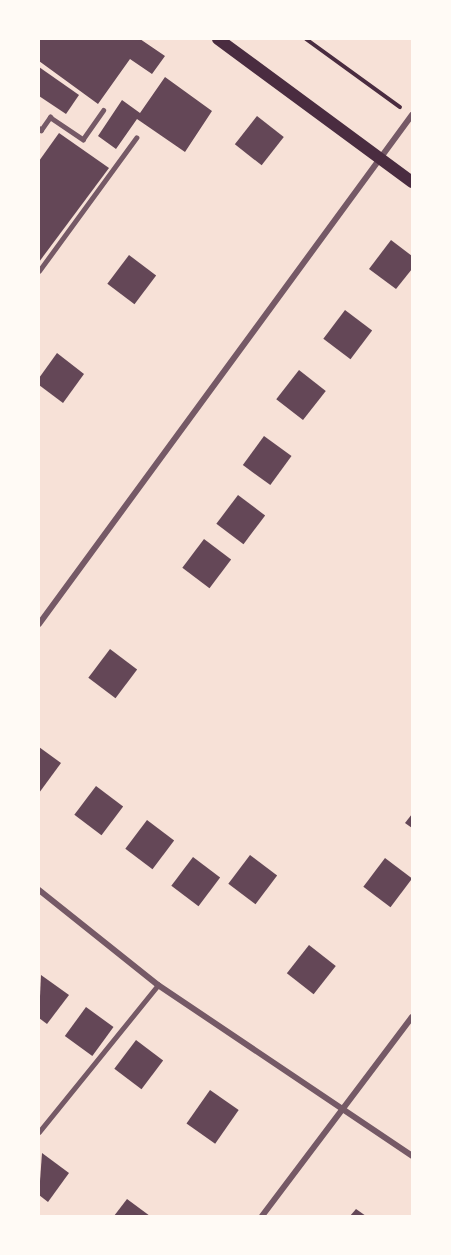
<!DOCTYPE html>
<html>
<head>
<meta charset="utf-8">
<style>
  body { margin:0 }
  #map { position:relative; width:451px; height:1255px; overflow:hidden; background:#f7e1d7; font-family:"DM Sans",sans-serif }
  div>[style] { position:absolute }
  .building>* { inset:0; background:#644757; transform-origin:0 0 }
  .path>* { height:4px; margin:-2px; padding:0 2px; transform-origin:2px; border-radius:2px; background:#4a2c40 }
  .service>* { height:4.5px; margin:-2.25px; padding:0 2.25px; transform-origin:2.25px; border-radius:2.25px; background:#755966 }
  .minor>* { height:6px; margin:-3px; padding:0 3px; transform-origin:3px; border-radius:3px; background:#755966 }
  .secondary>* { height:12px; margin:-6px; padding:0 6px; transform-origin:6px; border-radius:6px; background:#4a2c40 }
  span { translate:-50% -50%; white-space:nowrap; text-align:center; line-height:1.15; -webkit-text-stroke:5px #fffaf5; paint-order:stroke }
  .frame { position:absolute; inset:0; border:40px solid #fffaf5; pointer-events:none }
</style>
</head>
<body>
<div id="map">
  <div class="building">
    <i style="clip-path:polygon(39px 39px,140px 39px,165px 56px,152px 74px,130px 59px,98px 104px,39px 61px)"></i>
    <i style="clip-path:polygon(39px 67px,79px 95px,66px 114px,39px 96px)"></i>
    <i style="clip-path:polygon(165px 77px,212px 111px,185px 152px,137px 119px,116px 149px,98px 136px,122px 100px,140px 113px)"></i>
    <i style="left:257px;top:116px;width:34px;height:36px;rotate:38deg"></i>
    <i style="clip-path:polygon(59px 133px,109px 168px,39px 262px,39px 161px)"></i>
    <i style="clip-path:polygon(391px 240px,412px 256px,412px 269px,396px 289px,369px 269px)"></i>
    <i style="left:129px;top:255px;width:34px;height:36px;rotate:37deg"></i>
    <i style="left:345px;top:310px;width:34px;height:36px;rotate:37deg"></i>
    <i style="clip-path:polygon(57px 353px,84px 374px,63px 403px,39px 385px,39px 378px)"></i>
    <i style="left:299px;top:370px;width:34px;height:37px;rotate:38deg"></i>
    <i style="left:264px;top:436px;width:34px;height:36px;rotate:36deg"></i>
    <i style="left:238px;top:495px;width:34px;height:36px;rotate:37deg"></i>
    <i style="left:204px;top:539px;width:34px;height:36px;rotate:37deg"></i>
    <i style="left:110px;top:649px;width:34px;height:36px;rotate:37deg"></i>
    <i style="clip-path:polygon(39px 747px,61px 763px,39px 793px)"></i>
    <i style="left:96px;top:786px;width:34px;height:36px;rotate:37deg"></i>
    <i style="clip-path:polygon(412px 814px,412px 828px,405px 823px)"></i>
    <i style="left:147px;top:820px;width:34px;height:36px;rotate:37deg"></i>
    <i style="left:250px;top:855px;width:34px;height:36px;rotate:37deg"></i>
    <i style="left:193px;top:857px;width:34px;height:36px;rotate:37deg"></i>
    <i style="left:385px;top:858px;width:34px;height:36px;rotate:37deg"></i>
    <i style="left:309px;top:945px;width:34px;height:36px;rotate:38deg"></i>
    <i style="clip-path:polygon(41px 975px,69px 995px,47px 1024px,39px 1018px)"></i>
    <i style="left:86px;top:1007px;width:34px;height:36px;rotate:36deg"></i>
    <i style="left:136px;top:1040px;width:34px;height:36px;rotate:37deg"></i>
    <i style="left:210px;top:1090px;width:35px;height:41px;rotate:35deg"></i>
    <i style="clip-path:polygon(42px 1153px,69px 1173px,48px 1202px,39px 1195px)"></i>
    <i style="clip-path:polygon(127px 1199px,150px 1216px,114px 1216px)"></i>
    <i style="clip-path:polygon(356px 1209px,366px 1216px,350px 1216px)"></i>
  </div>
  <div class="path">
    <i style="left:306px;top:39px;width:116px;rotate:35.9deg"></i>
  </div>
  <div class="service">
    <i style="left:39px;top:128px;width:3px;rotate:45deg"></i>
    <i style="left:41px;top:130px;width:16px;rotate:-55deg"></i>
    <i style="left:50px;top:117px;width:40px;rotate:34deg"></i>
    <i style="left:83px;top:139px;width:35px;rotate:-55deg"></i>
    <i style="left:39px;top:271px;width:165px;rotate:-53.9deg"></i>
    <i style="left:39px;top:1132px;width:189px;rotate:-51deg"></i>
  </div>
  <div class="minor">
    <i style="left:39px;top:624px;width:631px;rotate:-53.77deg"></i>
    <i style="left:39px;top:890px;width:152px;rotate:38.6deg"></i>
    <i style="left:158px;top:985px;width:306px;rotate:33.9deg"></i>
    <i style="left:262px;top:1216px;width:249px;rotate:-53deg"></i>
  </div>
  <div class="secondary">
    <i style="left:218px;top:39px;width:241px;rotate:36.4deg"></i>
  </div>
  <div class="frame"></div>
</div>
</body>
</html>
